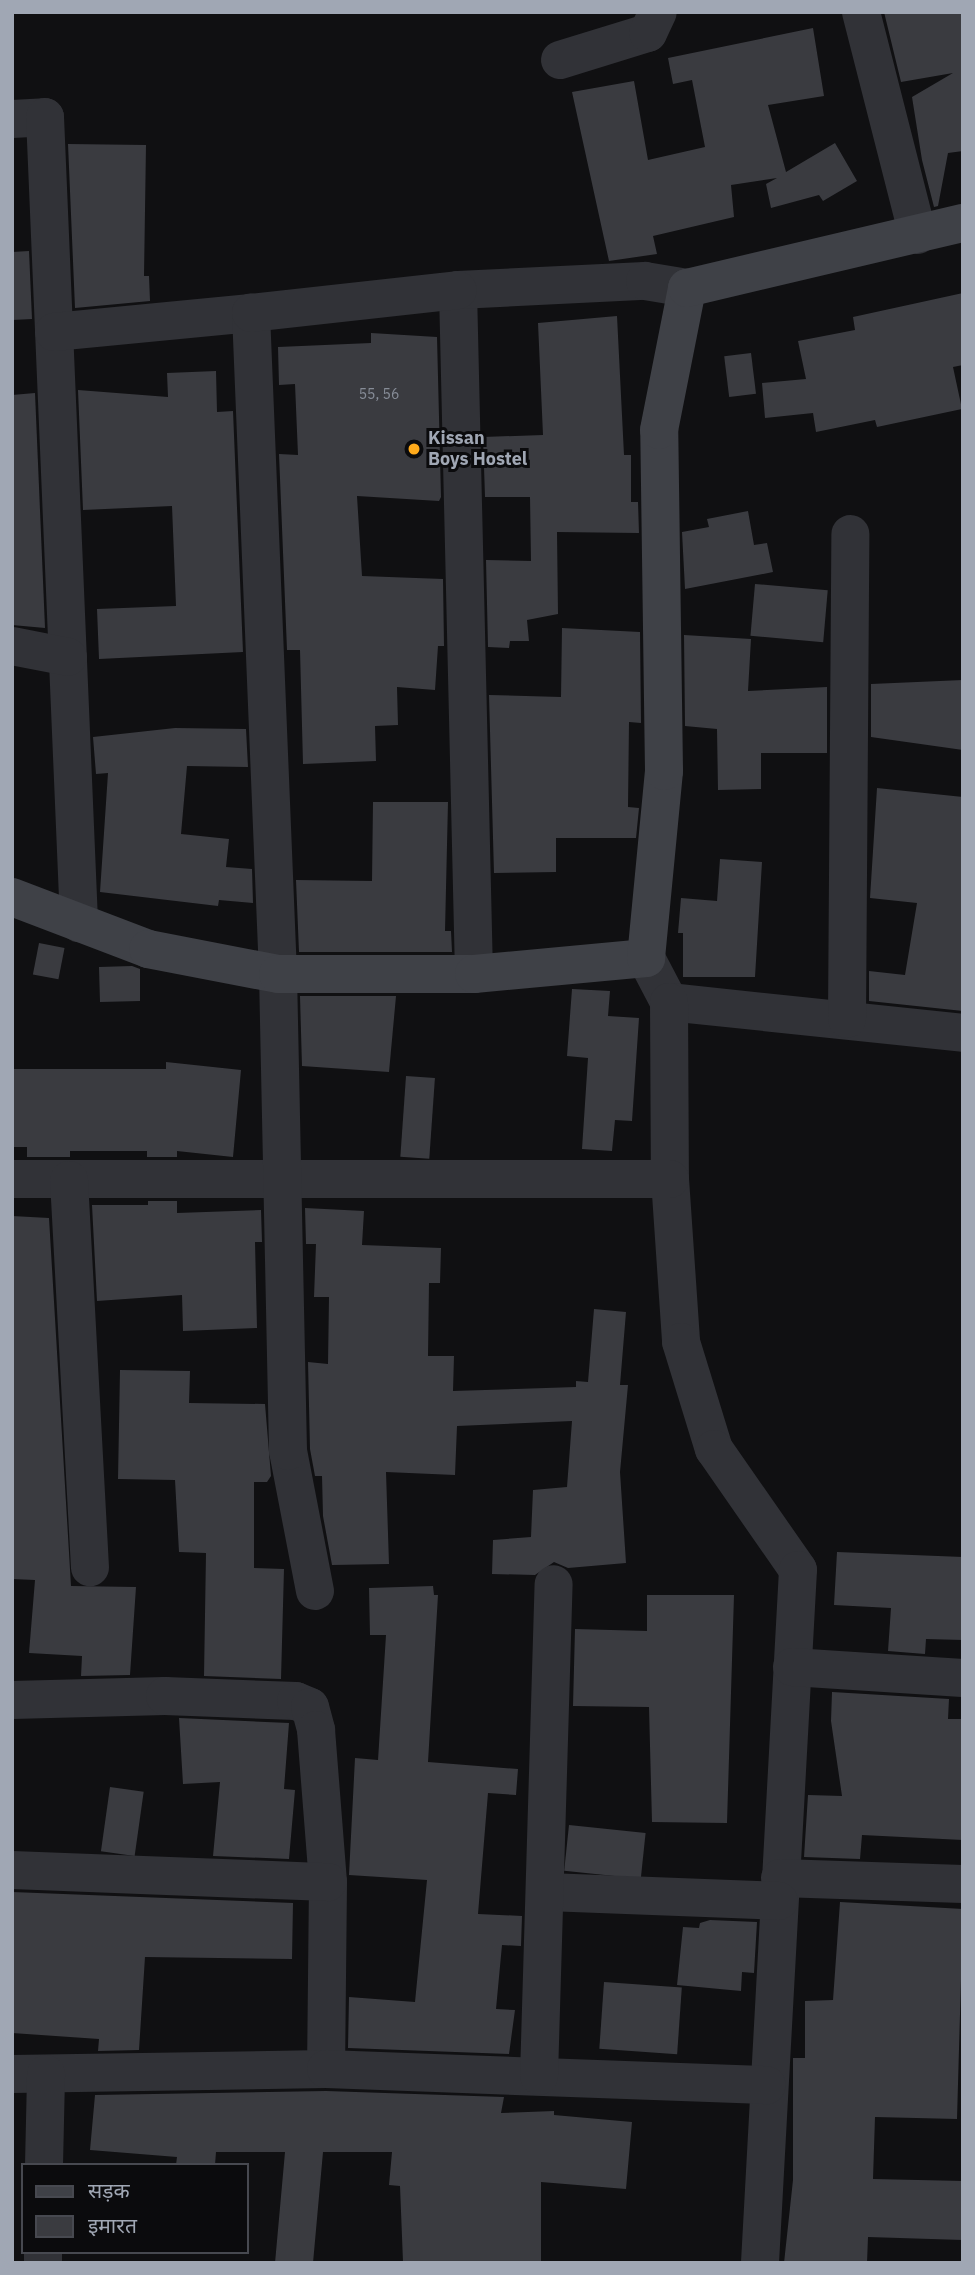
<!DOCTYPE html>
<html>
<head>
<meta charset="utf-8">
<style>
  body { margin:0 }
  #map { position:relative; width:975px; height:2275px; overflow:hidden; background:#101012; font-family:"IBM Plex Sans","Noto Sans Devanagari",sans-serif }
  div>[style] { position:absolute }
  .building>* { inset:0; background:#3a3b40; transform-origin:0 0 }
  .street>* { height:38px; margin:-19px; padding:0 19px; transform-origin:19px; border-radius:19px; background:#313237 }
  .secondary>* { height:38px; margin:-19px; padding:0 19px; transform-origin:19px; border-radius:19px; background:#3f4147 }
  .dots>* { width:19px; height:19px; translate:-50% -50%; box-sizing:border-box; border:4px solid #0b0b0d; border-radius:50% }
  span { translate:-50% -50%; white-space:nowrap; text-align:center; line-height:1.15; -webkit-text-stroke:6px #0b0b0d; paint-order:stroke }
  .number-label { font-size:14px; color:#868c97 }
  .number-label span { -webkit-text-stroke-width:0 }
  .poi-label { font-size:18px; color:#a0a7b4; font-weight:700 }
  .left { translate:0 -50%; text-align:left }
  .frame { position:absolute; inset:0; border:14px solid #a0a7b4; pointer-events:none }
  .legend { position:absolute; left:21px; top:2163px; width:228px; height:91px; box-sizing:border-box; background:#0b0b0d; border:2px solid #474950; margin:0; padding:9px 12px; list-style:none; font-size:21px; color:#a0a7b4 }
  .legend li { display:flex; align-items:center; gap:14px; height:35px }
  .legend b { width:35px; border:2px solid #474950 }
</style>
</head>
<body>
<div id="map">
  <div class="building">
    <i style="clip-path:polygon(884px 12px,963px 12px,963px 151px,948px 153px,938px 206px,934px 207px,922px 160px,912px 97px,953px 73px,901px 82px)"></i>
    <i style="clip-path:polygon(813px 28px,824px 96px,768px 105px,786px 172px,835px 143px,857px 181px,823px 201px,819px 195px,771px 208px,766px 184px,777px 178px,731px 185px,734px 217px,653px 236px,657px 254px,609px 261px,572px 92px,634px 81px,648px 160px,705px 147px,692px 80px,673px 84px,668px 58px)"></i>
    <i style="clip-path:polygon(68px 144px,146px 145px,144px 276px,149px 276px,150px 301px,75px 308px)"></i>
    <i style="clip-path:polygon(29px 251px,32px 319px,12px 320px,12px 252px)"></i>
    <i style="clip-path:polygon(963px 293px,963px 365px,953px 367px,962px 409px,877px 427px,875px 420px,816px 432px,813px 413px,765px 418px,762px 383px,806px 379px,798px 341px,855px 330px,853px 317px)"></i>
    <i style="clip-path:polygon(617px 316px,624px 455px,631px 455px,631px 502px,638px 502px,639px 533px,557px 532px,558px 614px,527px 620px,529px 641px,510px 641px,509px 648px,488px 647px,486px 560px,531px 561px,530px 497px,485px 497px,483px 437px,543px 435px,538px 323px)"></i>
    <i style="clip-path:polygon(371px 333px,437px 337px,441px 497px,439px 501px,357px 496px,362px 576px,443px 579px,444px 646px,438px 646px,435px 690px,397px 687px,398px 725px,375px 726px,376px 761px,303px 764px,300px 650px,287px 650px,279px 454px,298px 455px,295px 384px,279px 385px,278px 347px,371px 343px)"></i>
    <i style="left:751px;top:353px;width:41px;height:27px;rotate:83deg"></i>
    <i style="clip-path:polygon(216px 371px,217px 412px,233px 411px,243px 652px,99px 659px,97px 609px,176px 606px,172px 506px,83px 510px,78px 390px,168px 397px,167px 373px)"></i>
    <i style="clip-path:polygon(35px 393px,45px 628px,12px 625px,12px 395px)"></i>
    <i style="clip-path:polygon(748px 511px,754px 545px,767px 543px,773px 572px,685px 589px,682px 532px,709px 527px,707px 519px)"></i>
    <i style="left:755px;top:584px;width:73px;height:52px;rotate:5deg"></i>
    <i style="clip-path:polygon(562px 628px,640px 632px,641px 723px,629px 722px,628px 807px,639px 808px,636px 838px,556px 838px,556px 872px,494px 873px,489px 695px,561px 697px)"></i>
    <i style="clip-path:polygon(684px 635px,751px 639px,748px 691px,827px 687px,827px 753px,761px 753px,761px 789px,718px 790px,717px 729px,685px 726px)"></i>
    <i style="clip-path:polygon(963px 680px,963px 750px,871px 737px,871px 684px)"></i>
    <i style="clip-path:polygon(175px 728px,246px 729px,248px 767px,187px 766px,181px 834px,229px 839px,226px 867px,252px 869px,253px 903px,219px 900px,218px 906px,100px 892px,108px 773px,96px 774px,93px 737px)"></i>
    <i style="clip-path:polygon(877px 788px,963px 797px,963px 1011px,869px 1001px,869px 971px,905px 975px,917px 903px,870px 898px)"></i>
    <i style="clip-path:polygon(373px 802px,448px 802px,445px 931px,451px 931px,452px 952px,299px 952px,296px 880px,372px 881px)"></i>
    <i style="clip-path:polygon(720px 859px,762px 862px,755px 977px,683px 977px,683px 933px,678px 933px,681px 898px,717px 901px)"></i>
    <i style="left:39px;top:943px;width:26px;height:32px;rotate:11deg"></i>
    <i style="clip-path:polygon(132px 966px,140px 969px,140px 1001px,100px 1002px,99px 967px)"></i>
    <i style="clip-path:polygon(572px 989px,610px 991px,608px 1016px,639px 1018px,632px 1121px,615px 1120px,612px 1151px,582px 1149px,588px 1058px,567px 1056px)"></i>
    <i style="clip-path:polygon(300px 996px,396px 996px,389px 1072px,302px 1066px)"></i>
    <i style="clip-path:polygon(166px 1062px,241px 1070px,233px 1157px,177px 1151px,177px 1157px,147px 1157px,147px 1151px,70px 1151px,70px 1157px,27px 1157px,27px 1147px,12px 1147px,12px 1069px,166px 1069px)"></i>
    <i style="left:406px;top:1076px;width:29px;height:81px;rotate:4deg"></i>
    <i style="clip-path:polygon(148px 1201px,177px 1201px,177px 1213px,261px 1210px,262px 1242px,255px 1242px,257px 1328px,183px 1331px,182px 1295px,97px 1301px,92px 1205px,148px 1205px)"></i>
    <i style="clip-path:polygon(305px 1208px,364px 1211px,362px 1245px,441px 1248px,440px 1283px,429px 1283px,428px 1356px,454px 1356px,453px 1391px,576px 1387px,576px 1381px,588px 1382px,594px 1309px,626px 1312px,620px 1385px,628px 1385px,620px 1472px,626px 1563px,568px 1568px,554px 1562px,535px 1575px,492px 1574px,493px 1540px,531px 1537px,533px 1490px,567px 1487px,572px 1421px,457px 1426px,455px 1475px,386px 1472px,389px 1564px,332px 1565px,323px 1516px,322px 1476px,315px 1476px,310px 1449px,308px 1362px,328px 1364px,329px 1297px,314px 1297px,316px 1244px,306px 1244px)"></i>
    <i style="clip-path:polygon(12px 1216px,49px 1218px,71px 1586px,136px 1587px,130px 1675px,81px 1676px,82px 1656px,29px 1653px,35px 1580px,12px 1579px)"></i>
    <i style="clip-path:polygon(120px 1370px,190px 1371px,189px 1403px,265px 1404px,271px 1476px,267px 1482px,254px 1482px,254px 1568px,284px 1569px,281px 1679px,204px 1676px,206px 1553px,179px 1552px,175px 1480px,118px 1479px)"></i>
    <i style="clip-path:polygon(837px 1552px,963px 1557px,963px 1640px,926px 1639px,925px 1654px,888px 1651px,891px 1608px,834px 1605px)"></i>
    <i style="clip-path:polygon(433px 1586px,434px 1595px,438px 1595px,428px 1762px,518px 1769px,516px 1795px,488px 1793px,478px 1914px,522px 1916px,521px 1946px,502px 1945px,496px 2009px,515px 2010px,509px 2054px,348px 2048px,349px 1997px,415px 2002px,427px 1880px,349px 1875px,355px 1758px,378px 1760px,386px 1635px,370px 1635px,369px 1588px)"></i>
    <i style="clip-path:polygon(647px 1595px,734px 1595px,727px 1823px,652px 1822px,649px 1707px,573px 1706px,575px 1629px,647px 1631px)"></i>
    <i style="clip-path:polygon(832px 1692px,949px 1699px,948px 1719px,963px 1719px,963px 1840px,862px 1835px,860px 1859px,804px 1857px,808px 1795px,842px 1796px,831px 1721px)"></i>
    <i style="clip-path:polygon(179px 1718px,289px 1723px,284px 1789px,295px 1790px,289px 1859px,213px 1856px,220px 1782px,183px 1784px)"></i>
    <i style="left:110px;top:1787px;width:34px;height:65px;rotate:8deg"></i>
    <i style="left:569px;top:1825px;width:77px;height:46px;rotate:6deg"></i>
    <i style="clip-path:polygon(12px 1892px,293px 1903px,292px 1959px,145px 1957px,139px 2050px,98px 2051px,99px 2039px,12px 2033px)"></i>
    <i style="clip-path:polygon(840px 1902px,963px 1909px,957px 2119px,875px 2117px,873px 2179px,963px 2181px,963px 2240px,868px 2237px,867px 2263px,784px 2263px,793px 2180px,793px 2058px,805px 2058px,805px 2001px,833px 2000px)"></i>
    <i style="clip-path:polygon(710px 1920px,757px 1922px,754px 1973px,742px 1972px,741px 1991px,677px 1985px,683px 1927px,699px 1928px,700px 1923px)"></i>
    <i style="left:604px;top:1982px;width:78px;height:67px;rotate:4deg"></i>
    <i style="clip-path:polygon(326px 2091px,504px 2097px,501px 2113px,554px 2111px,554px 2115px,632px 2122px,626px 2189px,541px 2182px,541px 2262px,403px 2262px,400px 2186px,389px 2185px,392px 2152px,323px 2152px,313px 2263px,275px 2263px,285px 2152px,216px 2152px,215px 2165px,176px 2165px,177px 2157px,90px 2150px,95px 2095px)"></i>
  </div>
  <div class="street">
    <i style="left:861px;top:12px;width:230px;rotate:75.7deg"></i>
    <i style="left:560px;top:60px;width:92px;rotate:-17.1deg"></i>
    <i style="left:648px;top:33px;width:23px;rotate:-65deg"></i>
    <i style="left:12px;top:119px;width:33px;rotate:-3deg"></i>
    <i style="left:45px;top:117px;width:807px;rotate:87.58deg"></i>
    <i style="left:54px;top:332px;width:198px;rotate:-5.5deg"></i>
    <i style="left:12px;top:646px;width:57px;rotate:11.1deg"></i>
    <i style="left:646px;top:958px;width:50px;rotate:62.4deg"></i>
    <i style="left:669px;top:1002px;width:296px;rotate:6deg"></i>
    <i style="left:474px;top:974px;width:684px;rotate:-91.34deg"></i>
    <i style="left:458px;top:290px;width:187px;rotate:-2.8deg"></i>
    <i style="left:645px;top:281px;width:43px;rotate:9.5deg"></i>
    <i style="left:669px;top:1002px;width:177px;rotate:89.7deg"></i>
    <i style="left:670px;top:1179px;width:163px;rotate:86.1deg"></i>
    <i style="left:681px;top:1342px;width:112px;rotate:72.9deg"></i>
    <i style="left:714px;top:1449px;width:147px;rotate:55.2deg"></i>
    <i style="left:798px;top:1570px;width:694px;rotate:93.14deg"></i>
    <i style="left:847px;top:1019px;width:485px;rotate:-89.6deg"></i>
    <i style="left:12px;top:1179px;width:658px"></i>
    <i style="left:69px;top:1180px;width:388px;rotate:86.9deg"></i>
    <i style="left:315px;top:1591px;width:143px;rotate:-100.9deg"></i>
    <i style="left:288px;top:1451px;width:477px;rotate:-91.2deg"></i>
    <i style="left:278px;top:974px;width:662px;rotate:-92.34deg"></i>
    <i style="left:251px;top:313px;width:208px;rotate:-6.3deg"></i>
    <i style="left:792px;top:1667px;width:171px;rotate:3.7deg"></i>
    <i style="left:12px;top:1700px;width:153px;rotate:-1.5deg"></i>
    <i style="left:165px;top:1696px;width:131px;rotate:2.2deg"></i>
    <i style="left:296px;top:1701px;width:15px;rotate:23deg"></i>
    <i style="left:310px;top:1707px;width:24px;rotate:75deg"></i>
    <i style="left:316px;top:1730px;width:152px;rotate:85.5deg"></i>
    <i style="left:328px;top:1882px;width:187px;rotate:90.6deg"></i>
    <i style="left:12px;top:1870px;width:316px;rotate:2.2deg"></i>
    <i style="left:780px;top:1878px;width:183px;rotate:1.9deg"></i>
    <i style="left:547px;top:1892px;width:232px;rotate:2.2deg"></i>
    <i style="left:12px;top:2074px;width:314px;rotate:-0.9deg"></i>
    <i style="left:326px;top:2069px;width:441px;rotate:2.1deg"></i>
    <i style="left:539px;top:2076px;width:492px;rotate:-88.3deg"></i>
    <i style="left:44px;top:2165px;width:91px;rotate:-88.7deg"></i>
    <i style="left:43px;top:2263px;width:11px;rotate:-90deg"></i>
  </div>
  <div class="secondary">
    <i style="left:12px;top:897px;width:146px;rotate:20.9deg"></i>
    <i style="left:148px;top:949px;width:132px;rotate:10.9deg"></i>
    <i style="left:278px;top:974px;width:196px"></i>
    <i style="left:474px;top:974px;width:173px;rotate:-5.3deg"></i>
    <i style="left:646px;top:958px;width:188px;rotate:-84.5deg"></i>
    <i style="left:664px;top:771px;width:341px;rotate:-90.8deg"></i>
    <i style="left:659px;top:430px;width:145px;rotate:-78.8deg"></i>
    <i style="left:687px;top:288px;width:284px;rotate:-13.3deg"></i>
  </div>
  <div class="dots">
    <i style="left:414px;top:449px;background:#ffaa1b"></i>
  </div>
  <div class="number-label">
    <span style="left:379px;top:394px">55, 56</span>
  </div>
  <div class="poi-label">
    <span class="left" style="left:428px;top:449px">Kissan<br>Boys Hostel</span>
  </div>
  <div class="frame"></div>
  <ul class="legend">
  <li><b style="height:9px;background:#3f4147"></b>सड़क</li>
  <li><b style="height:19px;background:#3a3b40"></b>इमारत</li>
  </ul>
</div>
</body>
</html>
